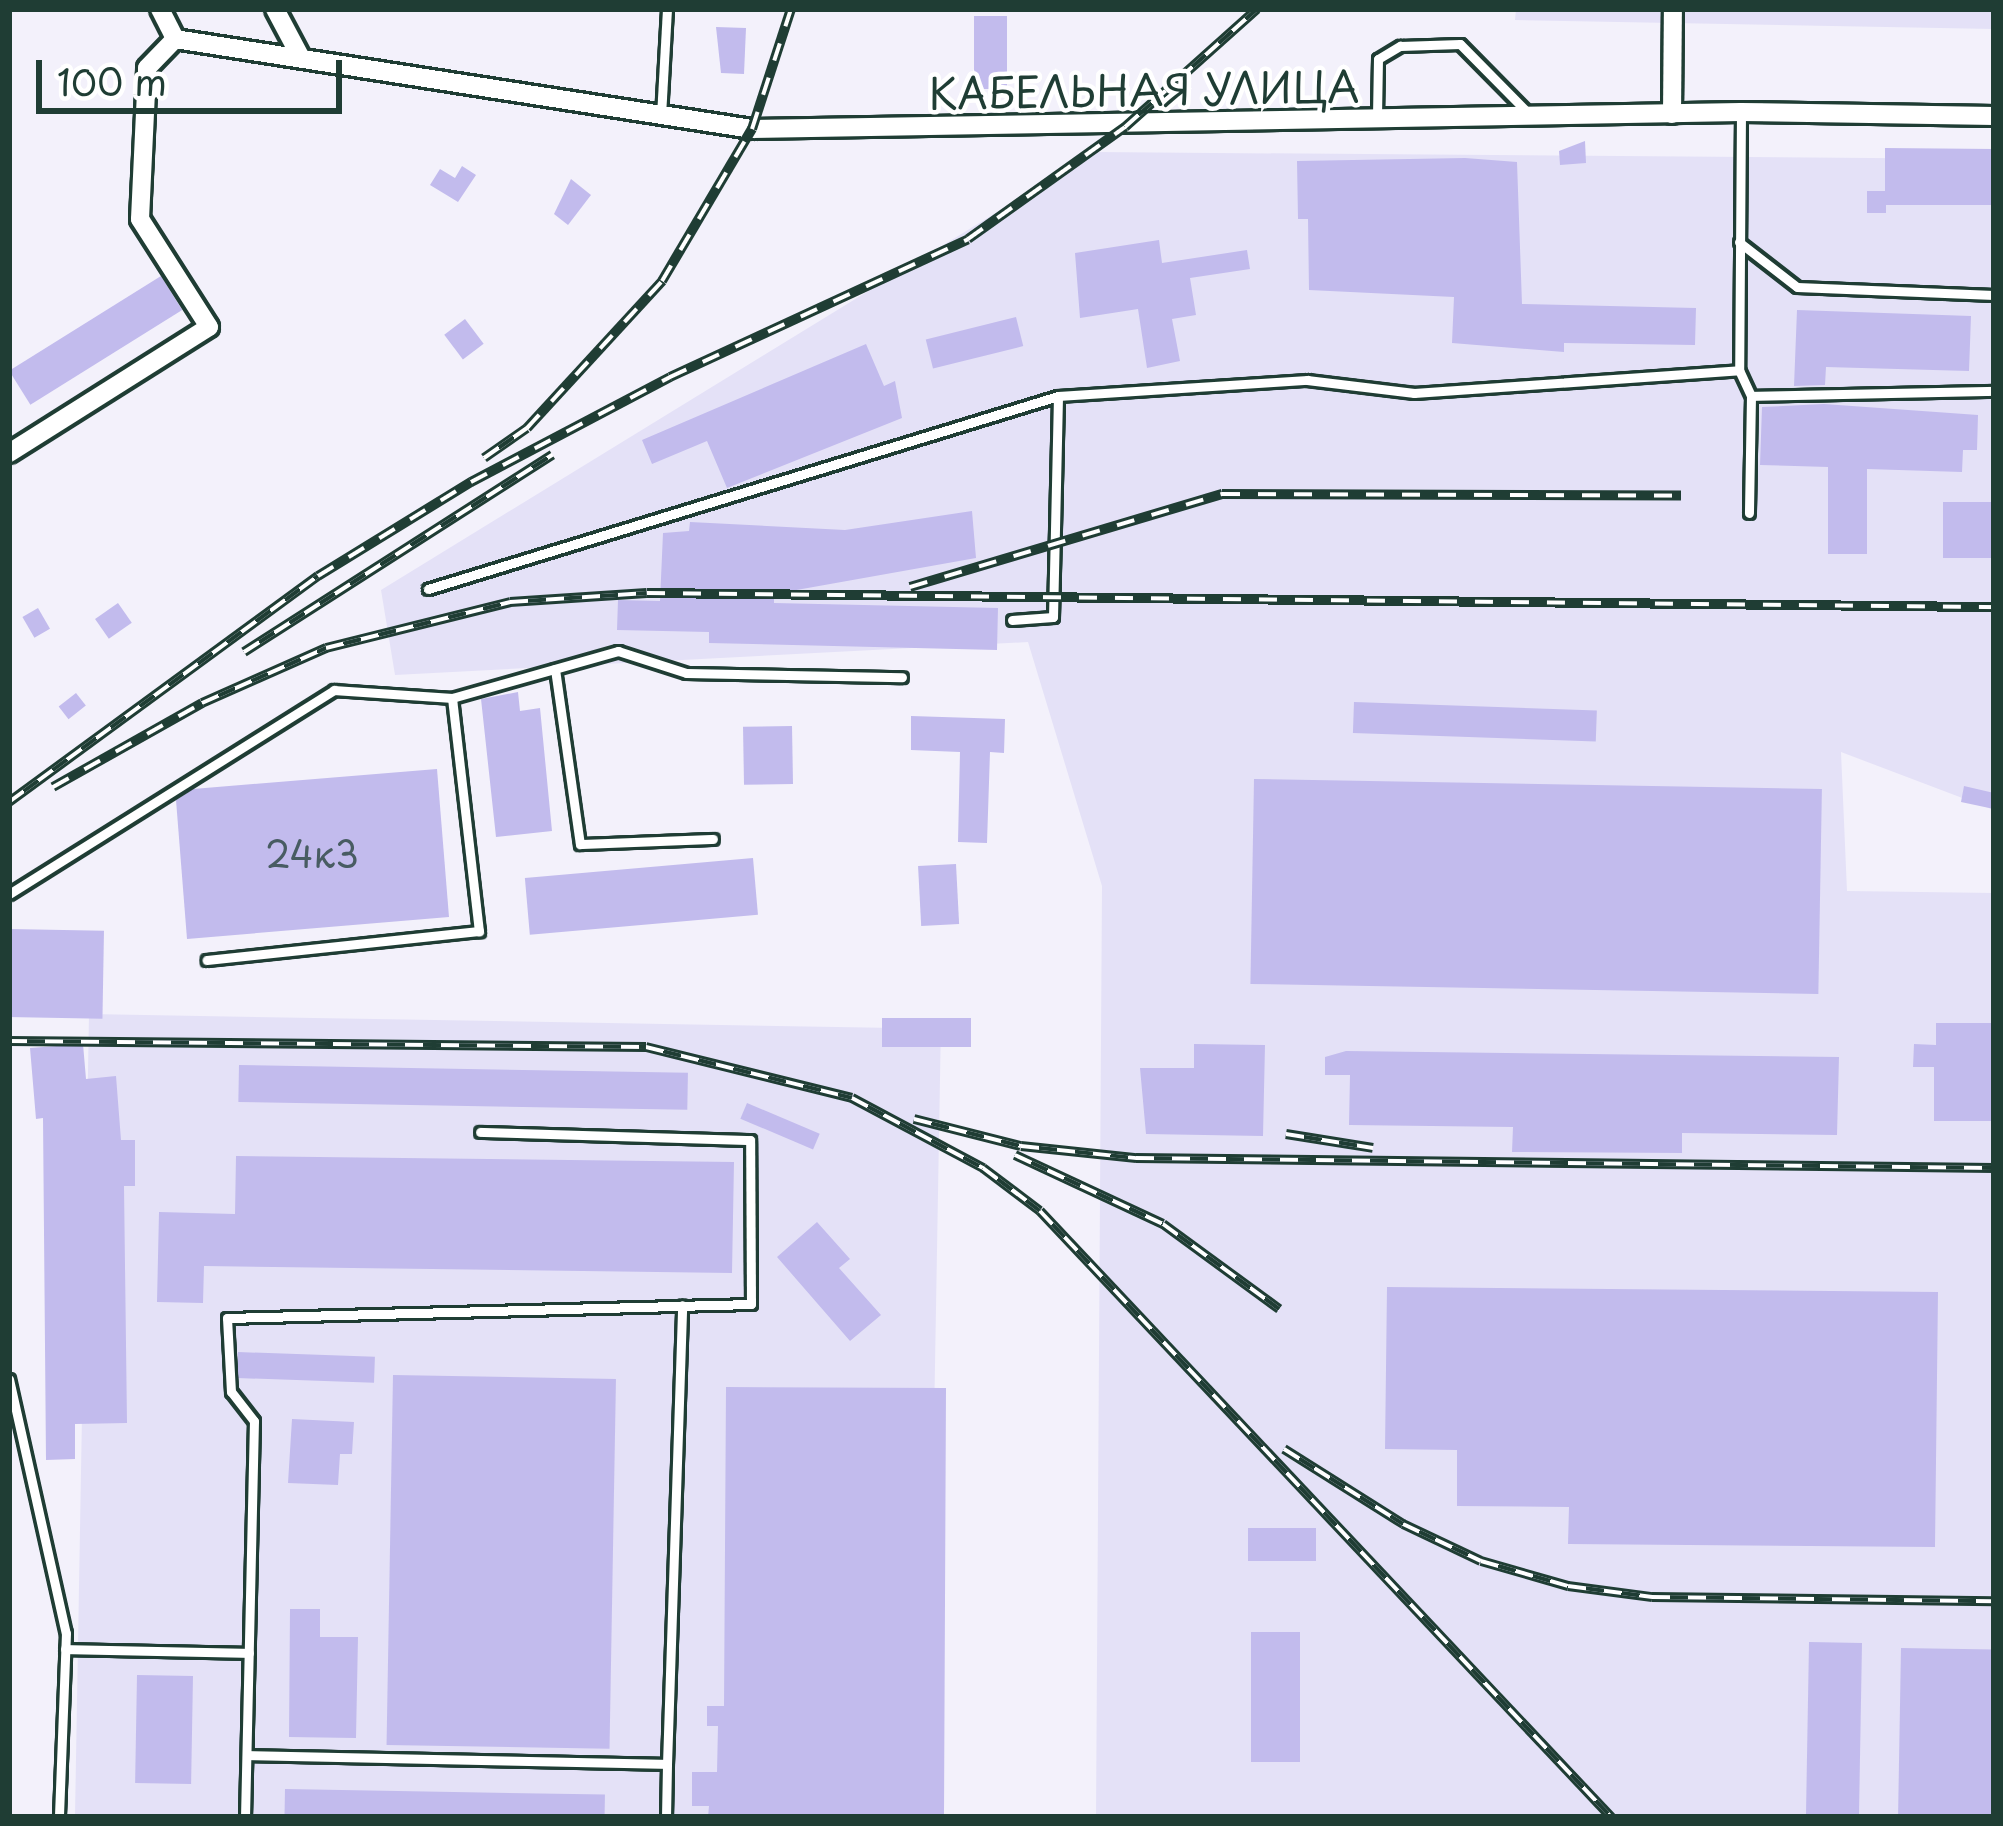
<!DOCTYPE html>
<html>
<head>
<meta charset="utf-8">
<style>
  body { margin:0 }
  #map { position:relative; width:2003px; height:1826px; overflow:hidden; background:#f3f1fb; font-family:"Playpen Sans",sans-serif }
  div>[style] { position:absolute }
  .built>* { inset:0; background:#e4e1f7; transform-origin:0 0 }
  .building>* { inset:0; background:#c2bbed; transform-origin:0 0 }
  .roads { filter:drop-shadow(3px 0 #1f3d34) drop-shadow(-3px 0 #1f3d34) drop-shadow(0 3px #1f3d34) drop-shadow(0 -3px #1f3d34) }
  .service>* { height:9px; margin:-4.5px; padding:0 4.5px; transform-origin:4.5px; border-radius:4.5px; background:#fff }
  .minor>* { height:18px; margin:-9px; padding:0 9px; transform-origin:9px; border-radius:9px; background:#fff }
  .rail>* { height:10px; margin-top:-5px; transform-origin:0; background:repeating-linear-gradient(90deg,#fff 0 18px,#1f3d34 0 36px); box-sizing:border-box; border-block:3px solid #1f3d34 }
  span { translate:-50% -50%; white-space:nowrap; text-align:center; line-height:1.15; -webkit-text-stroke:9px #fff; paint-order:stroke }
  .number-label { font-size:36px; color:#485c62 }
  .number-label span { -webkit-text-stroke-width:0 }
  .street-label { font-size:42px; color:#1f3d34 }
  .frame { position:absolute; inset:0; border:12px solid #1f3d34; pointer-events:none }
  .scale { position:absolute; left:36px; top:60px; width:306px; height:54px; box-sizing:border-box; border:6px solid #1f3d34; border-top:0; padding-left:15px; font-size:36px; line-height:42px; white-space:nowrap; color:#1f3d34; -webkit-text-stroke:9px #fff; paint-order:stroke }
</style>
</head>
<body>
<div id="map">
  <div class="built">
    <i style="clip-path:polygon(1516px 9px,1994px 9px,1994px 29px,1515px 20px)"></i>
    <i style="clip-path:polygon(1095px 152px,1994px 159px,1994px 810px,1841px 752px,1847px 891px,1994px 893px,1994px 1817px,1096px 1817px,1102px 886px,1028px 642px,395px 675px,381px 590px)"></i>
    <i style="left:89px;top:1014px;width:852px;height:803px;rotate:1deg"></i>
  </div>
  <div class="building">
    <i style="left:974px;top:16px;width:33px;height:73px"></i>
    <i style="clip-path:polygon(716px 27px,746px 28px,744px 74px,721px 73px)"></i>
    <i style="clip-path:polygon(1585px 141px,1586px 163px,1560px 165px,1559px 151px)"></i>
    <i style="clip-path:polygon(1885px 148px,1994px 149px,1994px 205px,1886px 205px,1886px 213px,1867px 213px,1867px 191px,1885px 191px)"></i>
    <i style="clip-path:polygon(1465px 158px,1517px 162px,1522px 304px,1696px 308px,1695px 345px,1564px 343px,1564px 352px,1452px 343px,1454px 297px,1309px 290px,1308px 219px,1298px 219px,1297px 161px)"></i>
    <i style="clip-path:polygon(462px 166px,476px 175px,458px 202px,430px 185px,440px 169px,455px 178px)"></i>
    <i style="clip-path:polygon(571px 179px,591px 195px,568px 225px,554px 214px)"></i>
    <i style="clip-path:polygon(1159px 240px,1162px 263px,1247px 250px,1250px 269px,1190px 278px,1196px 315px,1172px 319px,1180px 361px,1147px 368px,1138px 309px,1080px 318px,1075px 253px)"></i>
    <i style="left:161px;top:276px;width:40px;height:179px;rotate:58deg"></i>
    <i style="clip-path:polygon(1797px 310px,1971px 316px,1969px 371px,1826px 367px,1825px 385px,1794px 386px)"></i>
    <i style="left:1016px;top:317px;width:30px;height:93px;rotate:76deg"></i>
    <i style="left:465px;top:319px;width:31px;height:26px;rotate:53deg"></i>
    <i style="clip-path:polygon(866px 344px,884px 386px,895px 381px,902px 418px,727px 488px,707px 441px,652px 464px,642px 440px)"></i>
    <i style="clip-path:polygon(1824px 404px,1978px 415px,1977px 450px,1963px 450px,1962px 472px,1867px 469px,1867px 554px,1828px 554px,1828px 467px,1760px 465px,1762px 407px)"></i>
    <i style="left:1943px;top:502px;width:51px;height:56px"></i>
    <i style="clip-path:polygon(972px 511px,976px 558px,774px 594px,774px 603px,998px 608px,997px 650px,709px 643px,709px 632px,617px 630px,618px 600px,660px 601px,663px 533px,689px 531px,690px 522px,845px 530px)"></i>
    <i style="left:118px;top:603px;width:24px;height:28px;rotate:55deg"></i>
    <i style="left:38px;top:608px;width:24px;height:18px;rotate:60deg"></i>
    <i style="clip-path:polygon(518px 692px,520px 711px,540px 708px,552px 831px,496px 837px,481px 699px)"></i>
    <i style="left:76px;top:693px;width:16px;height:22px;rotate:52deg"></i>
    <i style="left:1354px;top:702px;width:243px;height:31px;rotate:2deg"></i>
    <i style="clip-path:polygon(911px 716px,1005px 719px,1004px 753px,990px 752px,987px 843px,958px 842px,960px 752px,911px 750px)"></i>
    <i style="left:792px;top:726px;width:58px;height:49px;rotate:89deg"></i>
    <i style="clip-path:polygon(437px 769px,449px 917px,187px 939px,176px 800px,193px 789px)"></i>
    <i style="left:1254px;top:779px;width:568px;height:205px;rotate:1deg"></i>
    <i style="clip-path:polygon(1964px 786px,1994px 793px,1994px 809px,1961px 802px)"></i>
    <i style="left:753px;top:858px;width:57px;height:229px;rotate:85deg"></i>
    <i style="left:956px;top:864px;width:60px;height:38px;rotate:87deg"></i>
    <i style="left:9px;top:929px;width:95px;height:88px;rotate:1deg"></i>
    <i style="left:882px;top:1018px;width:89px;height:29px"></i>
    <i style="clip-path:polygon(1936px 1023px,1994px 1023px,1994px 1121px,1934px 1121px,1934px 1067px,1913px 1067px,1914px 1044px,1936px 1045px)"></i>
    <i style="clip-path:polygon(83px 1044px,86px 1079px,116px 1076px,121px 1140px,135px 1140px,135px 1186px,124px 1186px,127px 1423px,75px 1424px,75px 1459px,46px 1460px,43px 1118px,36px 1119px,30px 1048px)"></i>
    <i style="clip-path:polygon(1194px 1044px,1265px 1045px,1263px 1136px,1146px 1134px,1140px 1068px,1194px 1068px)"></i>
    <i style="clip-path:polygon(1346px 1051px,1839px 1057px,1837px 1135px,1682px 1133px,1682px 1153px,1512px 1152px,1513px 1127px,1349px 1125px,1350px 1075px,1325px 1075px,1325px 1057px)"></i>
    <i style="left:239px;top:1065px;width:449px;height:37px;rotate:1deg"></i>
    <i style="left:747px;top:1103px;width:79px;height:17px;rotate:23deg"></i>
    <i style="clip-path:polygon(236px 1156px,734px 1162px,732px 1273px,204px 1266px,203px 1303px,157px 1302px,159px 1212px,235px 1214px)"></i>
    <i style="clip-path:polygon(817px 1222px,850px 1259px,839px 1268px,881px 1315px,850px 1341px,777px 1257px)"></i>
    <i style="clip-path:polygon(1387px 1287px,1938px 1292px,1935px 1547px,1568px 1544px,1569px 1507px,1457px 1506px,1457px 1450px,1385px 1449px)"></i>
    <i style="left:238px;top:1352px;width:137px;height:26px;rotate:2deg"></i>
    <i style="left:393px;top:1375px;width:223px;height:370px;rotate:1deg"></i>
    <i style="clip-path:polygon(726px 1387px,946px 1388px,944px 1817px,708px 1817px,709px 1806px,692px 1806px,692px 1772px,717px 1772px,718px 1726px,707px 1726px,707px 1706px,724px 1706px)"></i>
    <i style="clip-path:polygon(292px 1419px,354px 1422px,352px 1454px,340px 1454px,338px 1485px,288px 1483px)"></i>
    <i style="left:1248px;top:1528px;width:68px;height:33px"></i>
    <i style="clip-path:polygon(290px 1609px,320px 1609px,320px 1637px,358px 1637px,356px 1738px,289px 1737px)"></i>
    <i style="left:1251px;top:1632px;width:49px;height:130px"></i>
    <i style="left:1862px;top:1643px;width:174px;height:53px;rotate:91deg"></i>
    <i style="left:1901px;top:1648px;width:93px;height:169px;rotate:1deg"></i>
    <i style="left:137px;top:1675px;width:56px;height:108px;rotate:1deg"></i>
    <i style="left:285px;top:1789px;width:320px;height:28px;rotate:1deg"></i>
  </div>
  <div class="roads">
    <div class="service">
      <i style="left:1741px;top:112px;width:258px;rotate:90.4deg"></i>
      <i style="left:1739px;top:370px;width:29px;rotate:65deg"></i>
      <i style="left:1751px;top:396px;width:117px;rotate:91deg"></i>
      <i style="left:661px;top:116px;width:107px;rotate:-86.8deg"></i>
      <i style="left:1377px;top:116px;width:57px;rotate:-89deg"></i>
      <i style="left:1378px;top:59px;width:26px;rotate:-31deg"></i>
      <i style="left:1400px;top:46px;width:60px;rotate:-1.9deg"></i>
      <i style="left:1460px;top:44px;width:100px;rotate:45.4deg"></i>
      <i style="left:1739px;top:242px;width:73px;rotate:37.8deg"></i>
      <i style="left:1797px;top:287px;width:197px;rotate:2.3deg"></i>
      <i style="left:1751px;top:396px;width:243px;rotate:-1.2deg"></i>
      <i style="left:428px;top:589px;width:659px;rotate:-17.03deg"></i>
      <i style="left:1058px;top:396px;width:250px;rotate:-3.7deg"></i>
      <i style="left:1307px;top:380px;width:108px;rotate:6.9deg"></i>
      <i style="left:1414px;top:393px;width:326px;rotate:-4deg"></i>
      <i style="left:1012px;top:620px;width:41px;rotate:-4.2deg"></i>
      <i style="left:1053px;top:617px;width:221px;rotate:-88.7deg"></i>
      <i style="left:555px;top:669px;width:177px;rotate:81.9deg"></i>
      <i style="left:580px;top:844px;width:133px;rotate:-2.2deg"></i>
      <i style="left:452px;top:698px;width:173px;rotate:-15.8deg"></i>
      <i style="left:618px;top:651px;width:71px;rotate:17.9deg"></i>
      <i style="left:686px;top:673px;width:216px;rotate:1.1deg"></i>
      <i style="left:9px;top:894px;width:384px;rotate:-32.1deg"></i>
      <i style="left:334px;top:690px;width:118px;rotate:3.9deg"></i>
      <i style="left:452px;top:698px;width:235px;rotate:83.4deg"></i>
      <i style="left:479px;top:931px;width:274px;rotate:173.9deg"></i>
      <i style="left:9px;top:1379px;width:260px;rotate:77.4deg"></i>
      <i style="left:66px;top:1633px;width:184px;rotate:92.2deg"></i>
      <i style="left:65px;top:1649px;width:184px;rotate:1.2deg"></i>
      <i style="left:247px;top:1755px;width:420px;rotate:1.2deg"></i>
      <i style="left:667px;top:1764px;width:459px;rotate:-88.1deg"></i>
      <i style="left:245px;top:1817px;width:396px;rotate:-88.7deg"></i>
      <i style="left:254px;top:1421px;width:37px;rotate:-128deg"></i>
      <i style="left:231px;top:1392px;width:74px;rotate:-93.1deg"></i>
      <i style="left:227px;top:1318px;width:524px;rotate:-1.53deg"></i>
      <i style="left:751px;top:1304px;width:164px;rotate:-90.3deg"></i>
      <i style="left:750px;top:1140px;width:270px;rotate:-178.3deg"></i>
      <i style="left:666px;top:1817px;width:53px;rotate:-88.9deg"></i>
    </div>
    <div class="minor">
      <i style="left:160px;top:9px;width:34px;rotate:63deg"></i>
      <i style="left:175px;top:39px;width:584px;rotate:8.87deg"></i>
      <i style="left:752px;top:129px;width:989px;rotate:-0.98deg"></i>
      <i style="left:1741px;top:112px;width:253px;rotate:0.9deg"></i>
      <i style="left:275px;top:9px;width:55px;rotate:62deg"></i>
      <i style="left:1672px;top:114px;width:105px;rotate:-89.5deg"></i>
      <i style="left:9px;top:453px;width:236px;rotate:-32.2deg"></i>
      <i style="left:209px;top:327px;width:128px;rotate:-122.6deg"></i>
      <i style="left:140px;top:219px;width:151px;rotate:-87.3deg"></i>
      <i style="left:147px;top:68px;width:40px;rotate:-46deg"></i>
    </div>
  </div>
  <div class="rail">
    <i style="left:484px;top:458px;width:52px;rotate:-34.9deg"></i>
    <i style="left:527px;top:428px;width:200px;rotate:-47.4deg"></i>
    <i style="left:662px;top:281px;width:177px;rotate:-59.4deg"></i>
    <i style="left:752px;top:129px;width:126px;rotate:-72deg"></i>
    <i style="left:910px;top:587px;width:326px;rotate:-16.6deg"></i>
    <i style="left:1222px;top:494px;width:459px;rotate:0.2deg"></i>
    <i style="left:244px;top:652px;width:366px;rotate:-32.6deg"></i>
    <i style="left:53px;top:787px;width:171px;rotate:-29.4deg"></i>
    <i style="left:202px;top:703px;width:136px;rotate:-23.9deg"></i>
    <i style="left:326px;top:648px;width:190px;rotate:-14deg"></i>
    <i style="left:510px;top:602px;width:137px;rotate:-3.8deg"></i>
    <i style="left:647px;top:593px;width:1347px;rotate:0.6deg"></i>
    <i style="left:9px;top:802px;width:383px;rotate:-36.2deg"></i>
    <i style="left:318px;top:576px;width:180px;rotate:-31.6deg"></i>
    <i style="left:471px;top:482px;width:225px;rotate:-27.8deg"></i>
    <i style="left:670px;top:377px;width:328px;rotate:-24.8deg"></i>
    <i style="left:968px;top:239px;width:193px;rotate:-35.5deg"></i>
    <i style="left:1125px;top:127px;width:177px;rotate:-41.8deg"></i>
    <i style="left:9px;top:1041px;width:637px;rotate:0.54deg"></i>
    <i style="left:646px;top:1047px;width:212px;rotate:13.9deg"></i>
    <i style="left:852px;top:1098px;width:149px;rotate:28.1deg"></i>
    <i style="left:983px;top:1168px;width:71px;rotate:37deg"></i>
    <i style="left:1040px;top:1211px;width:833px;rotate:46.7deg"></i>
    <i style="left:914px;top:1119px;width:110px;rotate:14.2deg"></i>
    <i style="left:1021px;top:1146px;width:116px;rotate:6deg"></i>
    <i style="left:1136px;top:1158px;width:858px;rotate:0.67deg"></i>
    <i style="left:1286px;top:1134px;width:88px;rotate:9.1deg"></i>
    <i style="left:1015px;top:1155px;width:163px;rotate:25deg"></i>
    <i style="left:1163px;top:1224px;width:144px;rotate:36.2deg"></i>
    <i style="left:1284px;top:1449px;width:141px;rotate:32.2deg"></i>
    <i style="left:1403px;top:1524px;width:86px;rotate:25.4deg"></i>
    <i style="left:1481px;top:1561px;width:91px;rotate:16deg"></i>
    <i style="left:1568px;top:1586px;width:85px;rotate:7.5deg"></i>
    <i style="left:1652px;top:1597px;width:342px;rotate:0.7deg"></i>
  </div>
  <div class="number-label">
    <span style="left:312px;top:854px">24к3</span>
  </div>
  <div class="street-label">
    <span style="left:1144px;top:89px;rotate:-1deg">КАБЕЛЬНАЯ УЛИЦА</span>
  </div>
  <div class="frame"></div>
  <div class="scale">100 m</div>
</div>
</body>
</html>
